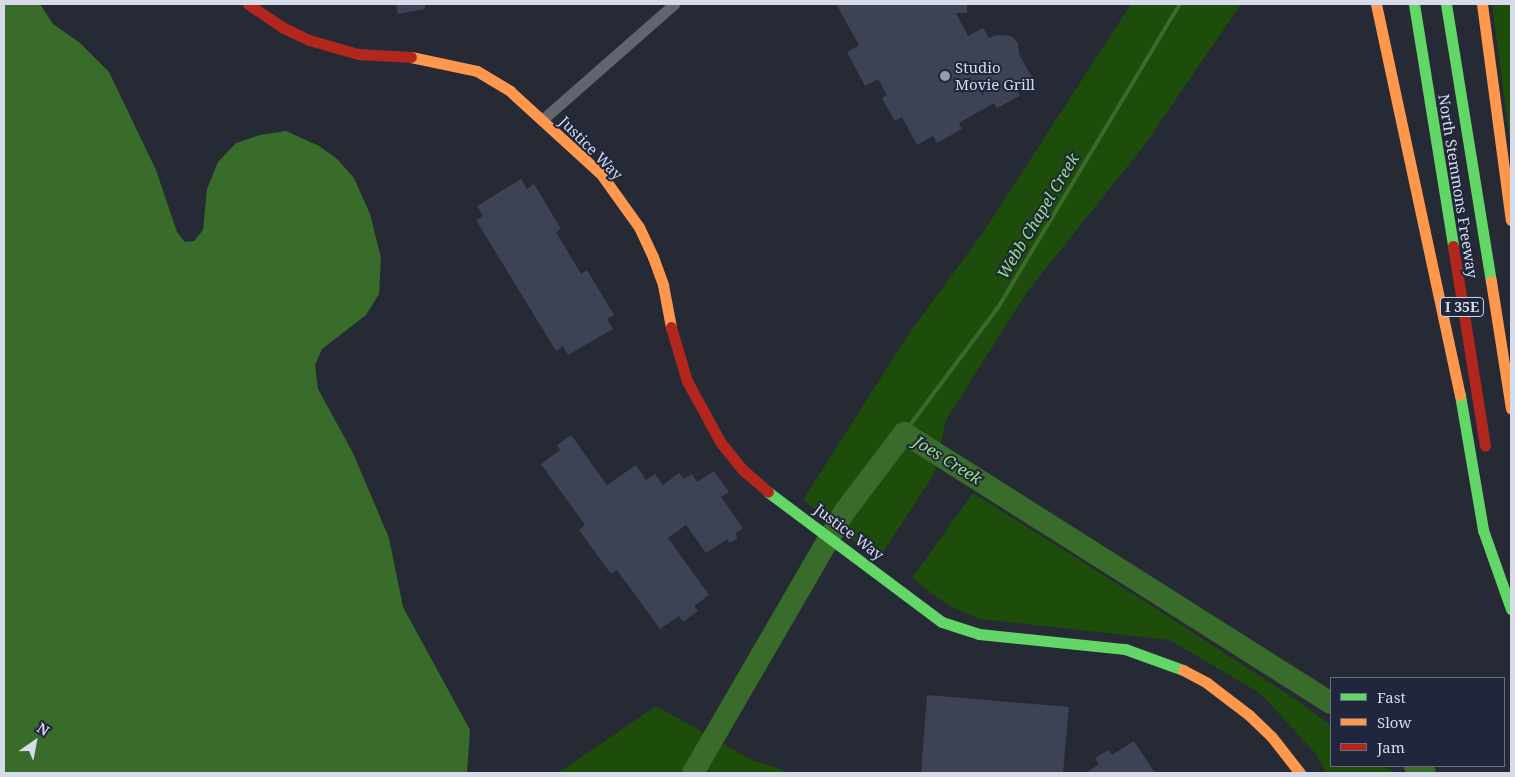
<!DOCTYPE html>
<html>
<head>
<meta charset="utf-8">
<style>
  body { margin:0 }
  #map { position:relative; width:1515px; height:777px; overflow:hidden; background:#262a35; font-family:"Noto Serif",serif }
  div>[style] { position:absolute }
  .green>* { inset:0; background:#1d4c0b }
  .water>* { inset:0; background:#396b2a }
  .stream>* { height:4px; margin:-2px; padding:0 2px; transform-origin:2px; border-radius:2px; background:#396b2a }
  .river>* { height:22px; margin:-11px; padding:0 11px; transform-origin:11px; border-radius:11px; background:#396b2a }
  .building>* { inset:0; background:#3e4255 }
  .street>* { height:11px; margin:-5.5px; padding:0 5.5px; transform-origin:5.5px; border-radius:5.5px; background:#626570 }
  .fast>* { height:11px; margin:-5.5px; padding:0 5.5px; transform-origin:5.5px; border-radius:5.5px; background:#63d668 }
  .slow>* { height:11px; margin:-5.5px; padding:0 5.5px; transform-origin:5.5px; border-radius:5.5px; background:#ff974d }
  .jam>* { height:11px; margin:-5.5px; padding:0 5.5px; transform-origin:5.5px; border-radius:5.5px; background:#b3261e }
  .dots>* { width:14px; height:14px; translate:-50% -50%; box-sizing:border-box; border:2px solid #20263b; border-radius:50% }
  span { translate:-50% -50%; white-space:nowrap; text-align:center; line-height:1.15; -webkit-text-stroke:4px #20263b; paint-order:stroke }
  .shield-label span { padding:1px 4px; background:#20263b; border:1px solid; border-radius:4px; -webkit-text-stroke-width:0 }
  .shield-label { font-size:14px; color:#d6dae9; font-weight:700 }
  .poi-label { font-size:15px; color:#d6dae9 }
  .left { translate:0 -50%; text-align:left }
  .street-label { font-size:15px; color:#d6dae9 }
  .water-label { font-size:16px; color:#96e07f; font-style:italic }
  .frame { position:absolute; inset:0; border:5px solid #d6dae9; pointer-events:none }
  .legend { position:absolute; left:1330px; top:677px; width:175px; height:90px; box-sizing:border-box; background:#20263b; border:1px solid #696e81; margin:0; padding:6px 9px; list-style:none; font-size:15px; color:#d6dae9 }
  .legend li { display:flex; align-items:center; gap:10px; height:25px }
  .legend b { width:25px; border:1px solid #696e81 }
  .north { position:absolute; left:10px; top:717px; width:50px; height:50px; -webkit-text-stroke:4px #20263b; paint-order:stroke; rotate:33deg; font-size:14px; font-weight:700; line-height:20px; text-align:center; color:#d6dae9 }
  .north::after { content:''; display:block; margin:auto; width:18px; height:22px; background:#d6dae9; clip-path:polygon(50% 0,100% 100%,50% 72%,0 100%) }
</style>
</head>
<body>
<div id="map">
  <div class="green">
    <i style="clip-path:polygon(1131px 4px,1241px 4px,1146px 143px,1027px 292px,946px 420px,934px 474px,878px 560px,803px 500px,910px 332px,982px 234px)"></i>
    <i style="clip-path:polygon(1492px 4px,1511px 4px,1511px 149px)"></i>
    <i style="clip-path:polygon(973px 493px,1149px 604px,1298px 701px,1331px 726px,1331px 766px,1384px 766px,1395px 773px,1326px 773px,1316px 754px,1261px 694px,1170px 640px,980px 619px,949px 606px,912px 578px)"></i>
    <i style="clip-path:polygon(656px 706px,752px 760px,791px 773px,558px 773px)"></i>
  </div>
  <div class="water">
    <i style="clip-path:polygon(4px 4px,40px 4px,53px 24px,80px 43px,109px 72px,156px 170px,177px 232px,185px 242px,194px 241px,203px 230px,207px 189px,218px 162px,236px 143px,260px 135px,286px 131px,319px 146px,337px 159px,354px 178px,370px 214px,381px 258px,379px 294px,366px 315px,322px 349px,315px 365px,318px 389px,353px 453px,389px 538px,403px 607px,470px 730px,467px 773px,4px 773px)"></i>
  </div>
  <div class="stream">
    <i style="left:904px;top:433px;width:159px;rotate:-53.2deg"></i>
    <i style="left:999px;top:306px;width:352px;rotate:-59.1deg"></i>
  </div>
  <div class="river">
    <i style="left:1415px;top:766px;width:12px;rotate:35deg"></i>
    <i style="left:693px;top:773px;width:303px;rotate:-59.9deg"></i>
    <i style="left:845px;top:511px;width:98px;rotate:-52.9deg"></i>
    <i style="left:904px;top:433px;width:505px;rotate:32.31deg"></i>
  </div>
  <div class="building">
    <i style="clip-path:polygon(396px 4px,425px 4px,425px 9px,398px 14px)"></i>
    <i style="clip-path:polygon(836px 4px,967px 4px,967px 13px,956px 13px,968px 36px,983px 28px,989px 38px,997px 35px,1011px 36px,1018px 43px,1019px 54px,1034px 81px,1017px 90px,1020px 96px,997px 108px,994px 103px,959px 123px,962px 129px,937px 143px,933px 136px,917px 145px,902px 117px,895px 121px,882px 98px,887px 95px,878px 79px,865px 86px,847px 52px,859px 45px)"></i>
    <i style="clip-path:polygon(521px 179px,527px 189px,534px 184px,561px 229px,556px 232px,581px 274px,587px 270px,614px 315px,607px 319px,613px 329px,568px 355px,563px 346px,556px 351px,476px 220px,483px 216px,477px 206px)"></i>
    <i style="clip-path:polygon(571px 435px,607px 485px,636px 465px,646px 480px,655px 474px,663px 485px,679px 473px,684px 479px,692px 474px,697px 482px,714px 471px,729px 492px,721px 497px,743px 528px,735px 534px,738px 538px,730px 543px,727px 539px,706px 553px,686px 525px,668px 538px,709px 595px,694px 606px,698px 611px,683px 622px,679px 616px,660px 629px,617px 570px,611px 574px,579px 530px,585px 525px,541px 464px,560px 450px,557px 445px)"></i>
    <i style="clip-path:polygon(927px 695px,1069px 707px,1063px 773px,921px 773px)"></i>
    <i style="clip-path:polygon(1134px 741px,1155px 773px,1086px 773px,1099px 764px,1095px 758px,1108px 750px,1112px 755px)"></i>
  </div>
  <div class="street">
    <i style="left:542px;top:120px;width:176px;rotate:-41.3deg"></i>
  </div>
  <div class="fast">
    <i style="left:1414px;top:4px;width:245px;rotate:80.8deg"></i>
    <i style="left:1446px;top:4px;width:281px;rotate:80.8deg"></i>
    <i style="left:1460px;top:395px;width:137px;rotate:80.3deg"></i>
    <i style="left:1483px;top:530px;width:84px;rotate:70.5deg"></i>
    <i style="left:768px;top:492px;width:217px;rotate:36.8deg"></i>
    <i style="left:942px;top:622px;width:39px;rotate:18deg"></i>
    <i style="left:979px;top:634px;width:147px;rotate:5.9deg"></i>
    <i style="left:1125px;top:649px;width:62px;rotate:19.9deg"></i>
  </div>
  <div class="slow">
    <i style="left:1376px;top:4px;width:400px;rotate:77.9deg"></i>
    <i style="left:1482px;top:4px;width:218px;rotate:82.4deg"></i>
    <i style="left:411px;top:57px;width:67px;rotate:12deg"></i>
    <i style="left:477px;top:71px;width:39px;rotate:31deg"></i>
    <i style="left:510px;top:91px;width:123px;rotate:42.4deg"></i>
    <i style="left:601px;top:174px;width:65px;rotate:54.4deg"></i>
    <i style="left:639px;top:227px;width:33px;rotate:65deg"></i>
    <i style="left:653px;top:257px;width:30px;rotate:70deg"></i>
    <i style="left:663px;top:285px;width:43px;rotate:79.2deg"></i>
    <i style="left:1491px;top:281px;width:129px;rotate:81.1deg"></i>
    <i style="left:1183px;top:670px;width:27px;rotate:28deg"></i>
    <i style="left:1207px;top:683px;width:53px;rotate:37.3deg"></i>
    <i style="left:1249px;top:715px;width:30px;rotate:44deg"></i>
    <i style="left:1271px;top:736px;width:47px;rotate:51.9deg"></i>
  </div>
  <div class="jam">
    <i style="left:248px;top:4px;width:41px;rotate:34.1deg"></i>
    <i style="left:282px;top:27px;width:30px;rotate:26deg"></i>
    <i style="left:309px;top:40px;width:51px;rotate:15.9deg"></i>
    <i style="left:358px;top:54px;width:53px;rotate:3.2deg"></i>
    <i style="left:1453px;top:246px;width:202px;rotate:80.9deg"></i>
    <i style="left:671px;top:327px;width:56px;rotate:73.5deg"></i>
    <i style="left:687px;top:381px;width:71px;rotate:61.3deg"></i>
    <i style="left:721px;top:443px;width:35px;rotate:51deg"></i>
    <i style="left:743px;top:470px;width:33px;rotate:41deg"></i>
  </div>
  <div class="dots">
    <i style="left:945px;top:76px;background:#989caa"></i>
  </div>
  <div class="shield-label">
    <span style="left:1462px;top:307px">I 35E</span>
  </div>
  <div class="poi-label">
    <span class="left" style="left:955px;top:76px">Studio<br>Movie Grill</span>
  </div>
  <div class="street-label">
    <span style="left:591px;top:148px;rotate:45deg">Justice Way</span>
    <span style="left:1458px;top:186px;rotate:81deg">North Stemmons Freeway</span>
    <span style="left:849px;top:532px;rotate:37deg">Justice Way</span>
  </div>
  <div class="water-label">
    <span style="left:1038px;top:216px;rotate:-59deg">Webb Chapel Creek</span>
    <span style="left:948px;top:460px;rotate:32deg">Joes Creek</span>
  </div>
  <div class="frame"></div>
  <ul class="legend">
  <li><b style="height:6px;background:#63d668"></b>Fast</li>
  <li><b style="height:6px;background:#ff974d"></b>Slow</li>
  <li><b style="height:6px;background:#b3261e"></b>Jam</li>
  </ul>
  <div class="north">N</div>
</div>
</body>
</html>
